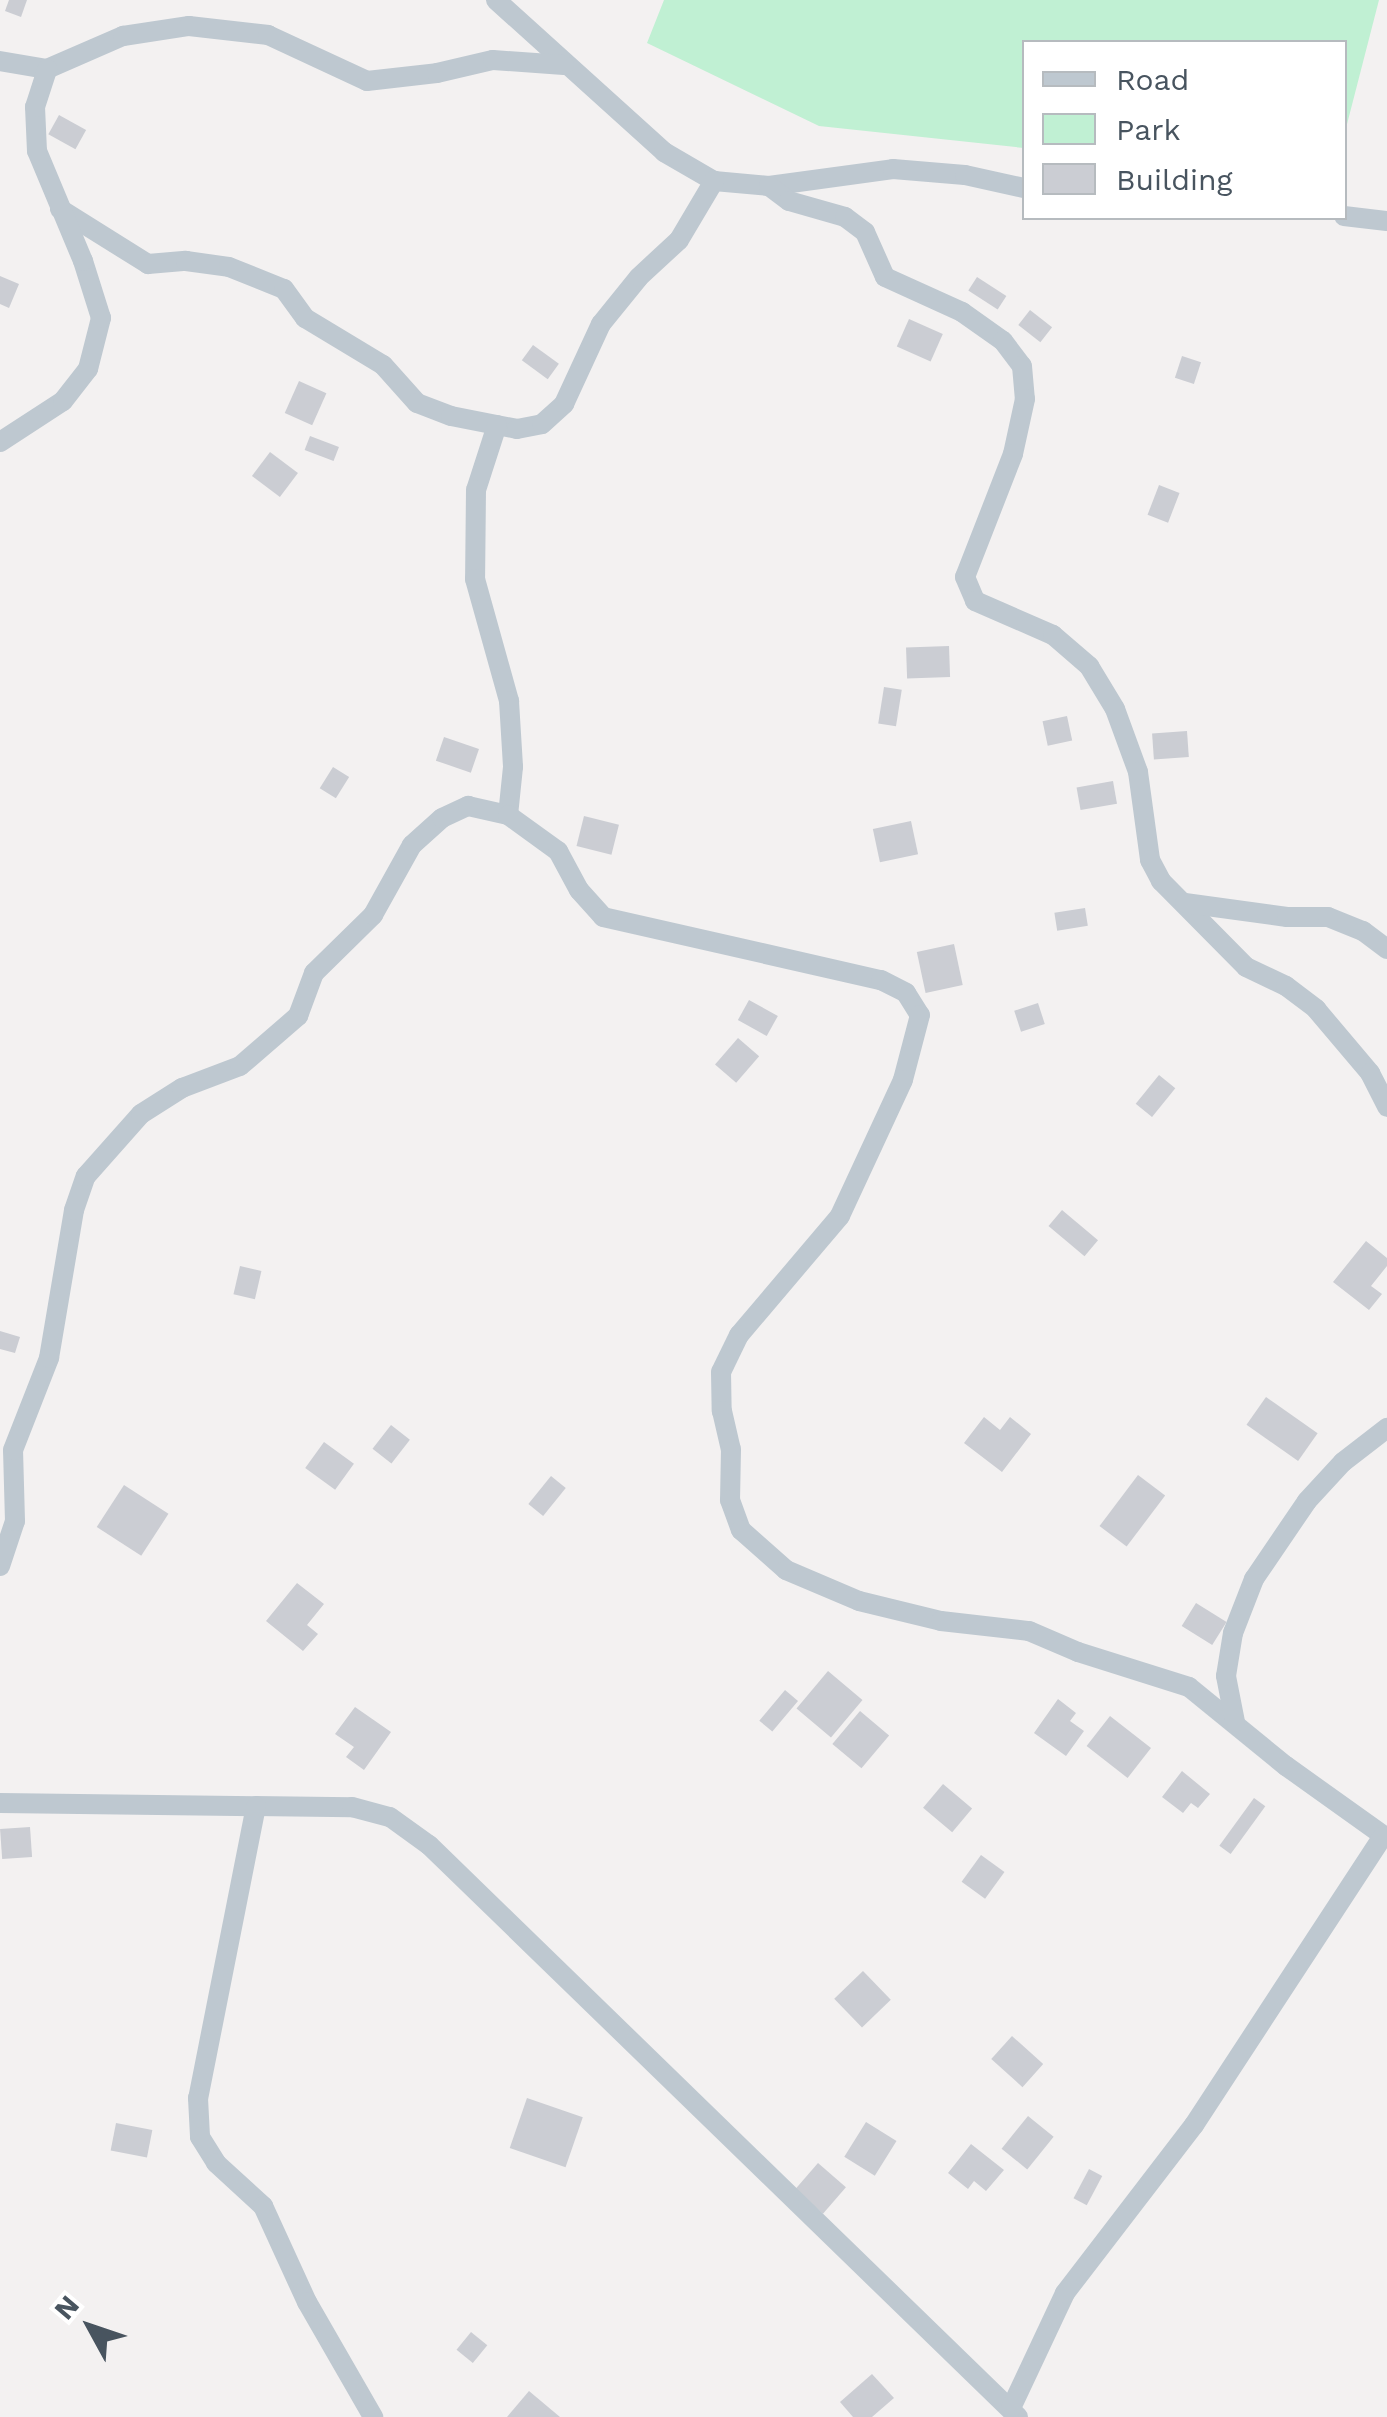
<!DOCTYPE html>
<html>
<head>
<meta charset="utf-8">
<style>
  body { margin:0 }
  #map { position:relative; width:1387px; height:2417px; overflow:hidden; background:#f3f1f1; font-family:"Work Sans",sans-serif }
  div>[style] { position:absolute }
  .green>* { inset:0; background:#c0f0d3 }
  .building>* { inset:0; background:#cbcdd3; transform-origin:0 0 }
  .minor>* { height:20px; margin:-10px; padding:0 10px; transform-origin:10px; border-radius:10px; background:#bec8d0 }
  span { translate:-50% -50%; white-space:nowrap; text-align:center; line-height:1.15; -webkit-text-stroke:9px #fff; paint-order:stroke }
  .legend { position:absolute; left:1022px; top:40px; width:325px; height:180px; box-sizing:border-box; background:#fff; border:2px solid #b6bbbf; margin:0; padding:12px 18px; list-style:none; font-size:30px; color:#48545f }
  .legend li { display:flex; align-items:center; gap:20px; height:50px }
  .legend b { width:50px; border:2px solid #b6bbbf }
  .north { position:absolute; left:40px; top:2277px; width:100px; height:100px; -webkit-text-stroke:8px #fff; paint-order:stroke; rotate:310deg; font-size:28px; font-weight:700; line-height:40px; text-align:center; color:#48545f }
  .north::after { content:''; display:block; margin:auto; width:35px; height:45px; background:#48545f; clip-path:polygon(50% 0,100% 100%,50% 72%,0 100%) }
</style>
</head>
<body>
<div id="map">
  <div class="green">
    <i style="clip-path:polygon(664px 0,1379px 0,1345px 132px,1344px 42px,1024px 42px,1024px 148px,819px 126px,647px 43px)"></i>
  </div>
  <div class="building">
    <i style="clip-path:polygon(9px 0,27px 0,21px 17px,5px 11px)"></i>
    <i style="left:59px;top:115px;width:31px;height:22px;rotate:29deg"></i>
    <i style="clip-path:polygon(0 276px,19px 284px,9px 308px,0 304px)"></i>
    <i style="left:977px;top:277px;width:35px;height:16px;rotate:33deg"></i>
    <i style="left:1030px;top:310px;width:28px;height:19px;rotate:38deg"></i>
    <i style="left:909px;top:319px;width:37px;height:30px;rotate:24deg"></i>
    <i style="left:533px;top:345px;width:32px;height:19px;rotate:36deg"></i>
    <i style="left:1182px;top:356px;width:20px;height:23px;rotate:18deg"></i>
    <i style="left:299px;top:381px;width:30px;height:35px;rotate:24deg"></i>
    <i style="left:310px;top:436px;width:31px;height:15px;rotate:21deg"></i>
    <i style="left:270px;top:452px;width:35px;height:30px;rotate:37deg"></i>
    <i style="left:1159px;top:485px;width:22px;height:32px;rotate:21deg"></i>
    <i style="left:949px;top:646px;width:31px;height:43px;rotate:88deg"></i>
    <i style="left:884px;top:687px;width:18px;height:37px;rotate:9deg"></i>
    <i style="left:1067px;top:716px;width:25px;height:25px;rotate:78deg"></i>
    <i style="left:1187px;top:731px;width:26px;height:35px;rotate:86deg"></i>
    <i style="left:444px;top:737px;width:37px;height:25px;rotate:19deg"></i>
    <i style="left:333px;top:767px;width:19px;height:25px;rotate:32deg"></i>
    <i style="left:1113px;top:781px;width:23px;height:37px;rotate:80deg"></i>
    <i style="left:584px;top:816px;width:36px;height:31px;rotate:14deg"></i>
    <i style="left:911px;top:821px;width:34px;height:39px;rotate:78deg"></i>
    <i style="left:1085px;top:908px;width:18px;height:31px;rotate:81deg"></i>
    <i style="left:954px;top:944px;width:42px;height:38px;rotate:78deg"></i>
    <i style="left:749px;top:1000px;width:33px;height:23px;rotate:29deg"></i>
    <i style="left:1038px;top:1003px;width:22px;height:25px;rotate:72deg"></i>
    <i style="left:738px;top:1038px;width:28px;height:35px;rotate:41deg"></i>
    <i style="left:1159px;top:1075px;width:21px;height:37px;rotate:39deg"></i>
    <i style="left:1062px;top:1210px;width:47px;height:21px;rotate:40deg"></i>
    <i style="clip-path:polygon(1366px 1241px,1387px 1258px,1387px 1266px,1371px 1286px,1382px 1294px,1369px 1310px,1333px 1282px)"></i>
    <i style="left:240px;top:1266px;width:22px;height:29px;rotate:13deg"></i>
    <i style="clip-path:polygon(0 1331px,20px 1337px,15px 1353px,0 1349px)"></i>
    <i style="left:1266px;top:1397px;width:63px;height:34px;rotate:35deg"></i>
    <i style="clip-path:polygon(984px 1417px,1000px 1430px,1010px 1417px,1031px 1434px,1002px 1472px,964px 1443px)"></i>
    <i style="left:391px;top:1425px;width:24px;height:30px;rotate:38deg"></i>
    <i style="left:324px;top:1442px;width:37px;height:32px;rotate:36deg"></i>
    <i style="left:1138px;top:1475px;width:34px;height:64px;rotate:37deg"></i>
    <i style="left:551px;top:1476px;width:19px;height:36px;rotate:39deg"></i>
    <i style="left:124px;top:1485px;width:53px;height:50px;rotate:33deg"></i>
    <i style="clip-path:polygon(297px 1583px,324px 1604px,307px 1625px,318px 1634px,303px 1651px,266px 1621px)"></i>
    <i style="left:1196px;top:1603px;width:36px;height:27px;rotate:32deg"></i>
    <i style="left:828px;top:1671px;width:45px;height:49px;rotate:40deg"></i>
    <i style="left:785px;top:1690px;width:17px;height:40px;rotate:40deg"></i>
    <i style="clip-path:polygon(1058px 1699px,1076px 1713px,1070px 1721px,1084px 1731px,1066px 1756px,1034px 1733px)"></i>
    <i style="clip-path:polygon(355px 1707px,391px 1732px,364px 1770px,346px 1757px,354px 1747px,335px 1734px)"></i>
    <i style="left:860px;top:1711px;width:38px;height:43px;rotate:40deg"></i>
    <i style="left:1110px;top:1716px;width:52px;height:38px;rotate:38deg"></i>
    <i style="clip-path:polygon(1182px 1771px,1210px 1794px,1198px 1808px,1191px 1803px,1183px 1813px,1162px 1797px)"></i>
    <i style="left:943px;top:1784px;width:38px;height:31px;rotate:40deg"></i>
    <i style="left:1254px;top:1798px;width:14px;height:59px;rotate:36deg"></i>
    <i style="left:30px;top:1827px;width:30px;height:30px;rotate:86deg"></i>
    <i style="left:981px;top:1855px;width:29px;height:33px;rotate:36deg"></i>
    <i style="left:863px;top:1971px;width:40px;height:40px;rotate:46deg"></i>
    <i style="left:1012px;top:2036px;width:42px;height:31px;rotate:42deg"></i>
    <i style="left:527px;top:2098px;width:59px;height:53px;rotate:19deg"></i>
    <i style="left:1028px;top:2116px;width:33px;height:42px;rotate:39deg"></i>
    <i style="left:866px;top:2122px;width:36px;height:41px;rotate:32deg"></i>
    <i style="left:116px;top:2123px;width:37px;height:28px;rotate:11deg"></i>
    <i style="clip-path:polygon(971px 2144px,1004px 2170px,986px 2191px,974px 2181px,968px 2189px,948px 2173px)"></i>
    <i style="left:818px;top:2163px;width:37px;height:35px;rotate:41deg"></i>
    <i style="left:1089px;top:2169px;width:15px;height:33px;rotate:28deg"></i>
    <i style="left:471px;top:2332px;width:21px;height:23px;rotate:39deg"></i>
    <i style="clip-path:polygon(872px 2374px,894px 2398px,872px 2417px,853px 2417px,840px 2402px)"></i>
    <i style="clip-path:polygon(529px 2391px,560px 2417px,507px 2417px)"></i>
  </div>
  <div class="minor">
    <i style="left:496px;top:0;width:227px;rotate:42.1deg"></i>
    <i style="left:664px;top:152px;width:58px;rotate:30.1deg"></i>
    <i style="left:714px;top:181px;width:55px;rotate:5.2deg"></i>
    <i style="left:769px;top:186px;width:125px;rotate:-7.8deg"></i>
    <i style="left:893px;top:169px;width:72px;rotate:4.8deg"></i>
    <i style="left:965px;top:175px;width:60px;rotate:12.4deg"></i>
    <i style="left:0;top:61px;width:48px;rotate:9.7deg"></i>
    <i style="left:47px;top:69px;width:83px;rotate:-23.5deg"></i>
    <i style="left:123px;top:36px;width:67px;rotate:-8.6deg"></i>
    <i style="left:189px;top:26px;width:80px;rotate:6.5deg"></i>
    <i style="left:268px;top:35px;width:109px;rotate:24.9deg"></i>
    <i style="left:367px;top:81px;width:70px;rotate:-6.5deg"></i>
    <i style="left:437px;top:73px;width:57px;rotate:-13.1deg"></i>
    <i style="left:493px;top:60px;width:71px;rotate:4deg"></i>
    <i style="left:769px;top:186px;width:25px;rotate:37deg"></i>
    <i style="left:789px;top:201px;width:58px;rotate:15.9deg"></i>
    <i style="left:845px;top:217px;width:25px;rotate:37deg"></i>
    <i style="left:865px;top:232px;width:49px;rotate:66deg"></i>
    <i style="left:885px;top:277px;width:85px;rotate:24.4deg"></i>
    <i style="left:962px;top:312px;width:50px;rotate:35.3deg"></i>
    <i style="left:1003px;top:341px;width:31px;rotate:53deg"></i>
    <i style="left:1022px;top:366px;width:33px;rotate:85deg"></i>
    <i style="left:1025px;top:399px;width:56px;rotate:102.3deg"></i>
    <i style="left:1013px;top:454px;width:132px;rotate:111.3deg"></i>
    <i style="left:965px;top:577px;width:26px;rotate:67deg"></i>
    <i style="left:975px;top:601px;width:85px;rotate:23.6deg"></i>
    <i style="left:1053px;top:635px;width:48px;rotate:40.7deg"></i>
    <i style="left:1089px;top:666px;width:50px;rotate:58.8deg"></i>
    <i style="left:1115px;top:709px;width:67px;rotate:69.9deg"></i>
    <i style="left:1138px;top:772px;width:89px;rotate:82.2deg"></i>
    <i style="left:1150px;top:860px;width:24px;rotate:62deg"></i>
    <i style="left:1161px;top:881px;width:121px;rotate:45.3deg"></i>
    <i style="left:1246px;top:967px;width:44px;rotate:25.4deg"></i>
    <i style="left:1286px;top:986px;width:38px;rotate:37deg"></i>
    <i style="left:1316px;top:1009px;width:84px;rotate:49.8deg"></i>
    <i style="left:1370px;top:1073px;width:38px;rotate:63deg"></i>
    <i style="left:60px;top:209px;width:104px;rotate:32deg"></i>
    <i style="left:148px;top:264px;width:38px;rotate:-5deg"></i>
    <i style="left:186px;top:261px;width:43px;rotate:7.9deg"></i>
    <i style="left:229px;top:267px;width:59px;rotate:21.8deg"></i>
    <i style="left:284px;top:289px;width:36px;rotate:54deg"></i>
    <i style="left:305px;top:318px;width:91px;rotate:31.1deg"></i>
    <i style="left:383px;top:365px;width:51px;rotate:48.2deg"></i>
    <i style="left:417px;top:403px;width:36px;rotate:21deg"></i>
    <i style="left:451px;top:416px;width:67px;rotate:11.1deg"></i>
    <i style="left:517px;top:429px;width:25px;rotate:-11deg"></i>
    <i style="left:542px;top:424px;width:30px;rotate:-42deg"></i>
    <i style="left:564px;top:404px;width:88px;rotate:-65.2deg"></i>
    <i style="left:601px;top:324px;width:60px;rotate:-51deg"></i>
    <i style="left:639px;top:277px;width:54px;rotate:-42.8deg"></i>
    <i style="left:679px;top:240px;width:69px;rotate:-59.3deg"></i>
    <i style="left:1344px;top:216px;width:43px;rotate:6.6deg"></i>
    <i style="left:497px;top:425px;width:68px;rotate:107.9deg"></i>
    <i style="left:476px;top:490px;width:89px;rotate:90.6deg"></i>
    <i style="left:475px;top:579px;width:127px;rotate:74.4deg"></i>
    <i style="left:509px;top:701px;width:66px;rotate:86.5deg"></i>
    <i style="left:513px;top:767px;width:48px;rotate:95.9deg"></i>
    <i style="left:0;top:442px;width:75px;rotate:-33.1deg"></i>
    <i style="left:63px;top:401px;width:41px;rotate:-52deg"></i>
    <i style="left:88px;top:369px;width:53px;rotate:-75.7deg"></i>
    <i style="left:101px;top:318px;width:60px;rotate:-107.5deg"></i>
    <i style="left:83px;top:261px;width:119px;rotate:-112.7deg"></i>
    <i style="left:37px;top:151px;width:44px;rotate:-92.6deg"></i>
    <i style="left:35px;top:107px;width:40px;rotate:-72deg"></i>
    <i style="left:1185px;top:903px;width:103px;rotate:7.8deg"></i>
    <i style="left:1287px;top:917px;width:41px"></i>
    <i style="left:1328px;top:917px;width:38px;rotate:22deg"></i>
    <i style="left:1363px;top:931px;width:30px;rotate:37deg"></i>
    <i style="left:0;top:1566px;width:47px;rotate:-71.6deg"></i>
    <i style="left:15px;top:1521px;width:71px;rotate:-91.6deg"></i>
    <i style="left:13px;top:1450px;width:99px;rotate:-68.6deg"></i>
    <i style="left:49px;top:1358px;width:150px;rotate:-80.4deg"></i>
    <i style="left:74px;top:1210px;width:36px;rotate:-71deg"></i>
    <i style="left:86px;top:1176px;width:83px;rotate:-48.4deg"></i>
    <i style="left:141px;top:1114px;width:49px;rotate:-32.4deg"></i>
    <i style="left:182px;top:1088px;width:62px;rotate:-20.8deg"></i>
    <i style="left:240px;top:1066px;width:77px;rotate:-40.8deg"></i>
    <i style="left:298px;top:1016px;width:46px;rotate:-69.6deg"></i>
    <i style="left:314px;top:973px;width:83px;rotate:-44.5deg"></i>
    <i style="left:373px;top:915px;width:80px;rotate:-60.9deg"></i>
    <i style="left:412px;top:845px;width:40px;rotate:-42deg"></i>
    <i style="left:442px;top:818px;width:29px;rotate:-25deg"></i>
    <i style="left:468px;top:806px;width:41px;rotate:12.7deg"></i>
    <i style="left:508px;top:815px;width:62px;rotate:35.8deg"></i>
    <i style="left:558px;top:851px;width:44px;rotate:61.7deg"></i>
    <i style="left:579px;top:890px;width:36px;rotate:48deg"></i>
    <i style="left:603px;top:917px;width:285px;rotate:12.8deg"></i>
    <i style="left:881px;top:980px;width:28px;rotate:27deg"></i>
    <i style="left:906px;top:993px;width:26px;rotate:58deg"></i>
    <i style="left:920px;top:1015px;width:67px;rotate:104.7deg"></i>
    <i style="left:903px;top:1080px;width:150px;rotate:114.9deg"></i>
    <i style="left:840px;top:1216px;width:156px;rotate:130.3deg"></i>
    <i style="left:739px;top:1335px;width:41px;rotate:115.9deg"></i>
    <i style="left:721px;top:1372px;width:39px;rotate:89deg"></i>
    <i style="left:722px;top:1411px;width:39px;rotate:77deg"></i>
    <i style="left:731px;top:1449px;width:51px;rotate:91.1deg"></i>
    <i style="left:730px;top:1500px;width:32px;rotate:70deg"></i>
    <i style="left:741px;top:1530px;width:60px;rotate:41.6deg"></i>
    <i style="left:786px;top:1570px;width:79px;rotate:23deg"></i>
    <i style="left:859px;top:1601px;width:84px;rotate:13.7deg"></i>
    <i style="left:941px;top:1621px;width:89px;rotate:6.5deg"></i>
    <i style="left:1029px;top:1631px;width:53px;rotate:23.2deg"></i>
    <i style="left:1078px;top:1652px;width:116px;rotate:17.5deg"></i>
    <i style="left:1189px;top:1687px;width:125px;rotate:39.2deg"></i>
    <i style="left:1286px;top:1766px;width:124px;rotate:35.5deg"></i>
    <i style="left:1235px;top:1722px;width:47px;rotate:-101.1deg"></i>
    <i style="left:1226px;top:1676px;width:44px;rotate:-80.8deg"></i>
    <i style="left:1233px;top:1633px;width:58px;rotate:-68.7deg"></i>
    <i style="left:1254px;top:1579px;width:94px;rotate:-55.8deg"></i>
    <i style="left:1307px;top:1501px;width:53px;rotate:-47.3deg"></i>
    <i style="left:1343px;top:1462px;width:56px;rotate:-37.7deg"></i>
    <i style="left:0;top:1803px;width:352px;rotate:0.7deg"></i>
    <i style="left:352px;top:1807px;width:39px;rotate:15deg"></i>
    <i style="left:390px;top:1817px;width:48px;rotate:35.7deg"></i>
    <i style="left:429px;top:1845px;width:821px;rotate:44.16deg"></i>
    <i style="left:256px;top:1806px;width:298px;rotate:101.2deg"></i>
    <i style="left:198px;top:2098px;width:39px;rotate:87deg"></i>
    <i style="left:200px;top:2137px;width:31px;rotate:58deg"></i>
    <i style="left:216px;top:2163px;width:64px;rotate:42.5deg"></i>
    <i style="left:263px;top:2206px;width:106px;rotate:65.4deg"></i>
    <i style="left:307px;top:2302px;width:133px;rotate:60.1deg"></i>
    <i style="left:1011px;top:2408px;width:127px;rotate:-64.8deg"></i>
    <i style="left:1065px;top:2293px;width:212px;rotate:-52.5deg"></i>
    <i style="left:1194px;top:2125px;width:345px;rotate:-56.8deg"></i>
  </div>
  <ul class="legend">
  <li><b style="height:12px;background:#bec8d0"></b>Road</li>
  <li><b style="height:28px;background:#c0f0d3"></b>Park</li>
  <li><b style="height:28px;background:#cbcdd3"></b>Building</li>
  </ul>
  <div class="north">N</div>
</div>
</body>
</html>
